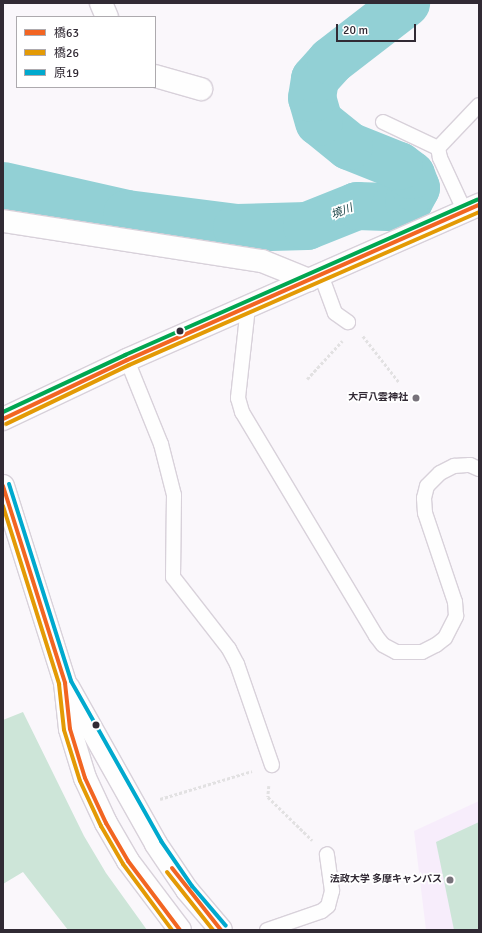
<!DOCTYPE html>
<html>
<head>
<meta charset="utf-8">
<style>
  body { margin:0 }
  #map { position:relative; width:482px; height:933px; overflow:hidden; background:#faf7fb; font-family:Signika,"Noto Sans JP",sans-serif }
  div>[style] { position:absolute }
  .built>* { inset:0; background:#f7edfb }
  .green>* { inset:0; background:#cde5d8 }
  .river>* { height:48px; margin:-24px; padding:0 24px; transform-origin:24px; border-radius:24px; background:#92d0d5 }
  .path>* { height:2.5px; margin-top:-1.25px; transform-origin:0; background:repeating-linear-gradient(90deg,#e2e1e2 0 3px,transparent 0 5px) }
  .roads { filter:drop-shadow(1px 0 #d8d1da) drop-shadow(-1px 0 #d8d1da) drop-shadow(0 1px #d8d1da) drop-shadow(0 -1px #d8d1da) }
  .service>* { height:14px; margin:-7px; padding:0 7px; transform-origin:7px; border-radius:7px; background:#fefefe }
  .minor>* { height:22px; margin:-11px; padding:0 11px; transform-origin:11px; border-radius:11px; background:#fefefe }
  .tertiary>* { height:22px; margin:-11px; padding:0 11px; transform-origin:11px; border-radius:11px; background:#fefefe }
  .primary>* { height:22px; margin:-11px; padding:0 11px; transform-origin:11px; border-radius:11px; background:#fefefe }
  .bus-1>* { height:4px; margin:-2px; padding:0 2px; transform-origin:2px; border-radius:2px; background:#f26522 }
  .bus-2>* { height:4px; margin:-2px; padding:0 2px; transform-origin:2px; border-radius:2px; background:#e39a05 }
  .bus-3>* { height:4px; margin:-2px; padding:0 2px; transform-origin:2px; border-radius:2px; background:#00a9ce }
  .bus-4>* { height:4px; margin:-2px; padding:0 2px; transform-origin:2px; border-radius:2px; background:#00a651 }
  .dots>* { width:11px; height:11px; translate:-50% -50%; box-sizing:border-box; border:2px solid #fff; border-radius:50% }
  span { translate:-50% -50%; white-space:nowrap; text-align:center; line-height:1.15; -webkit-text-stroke:3.5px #fff; paint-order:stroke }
  .poi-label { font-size:10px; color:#312a34; font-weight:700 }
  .right { translate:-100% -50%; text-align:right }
  .water-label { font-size:11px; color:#1c4648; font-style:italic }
  .frame { position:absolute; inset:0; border:4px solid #312a34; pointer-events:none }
  .legend { position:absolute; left:16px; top:16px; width:140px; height:72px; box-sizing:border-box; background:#fff; border:1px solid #adaaae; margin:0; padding:5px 7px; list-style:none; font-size:12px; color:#312a34 }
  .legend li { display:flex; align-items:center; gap:8px; height:20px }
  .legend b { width:20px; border:1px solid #adaaae }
  .scale { position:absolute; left:336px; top:24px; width:80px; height:18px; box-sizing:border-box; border:2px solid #312a34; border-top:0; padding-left:5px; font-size:12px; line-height:14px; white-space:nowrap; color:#312a34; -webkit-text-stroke:3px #fff; paint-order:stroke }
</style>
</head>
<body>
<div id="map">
  <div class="built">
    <i style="clip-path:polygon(479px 801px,479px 930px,426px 930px,414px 831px)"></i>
  </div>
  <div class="green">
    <i style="clip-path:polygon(23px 712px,84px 836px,106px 873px,147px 930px,68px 930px,23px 872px,3px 884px,3px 720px)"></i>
    <i style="clip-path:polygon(479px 822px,479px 930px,454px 930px,436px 842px)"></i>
  </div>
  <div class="river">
    <i style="left:3px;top:186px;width:127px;rotate:12.7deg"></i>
    <i style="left:127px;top:214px;width:111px;rotate:7.3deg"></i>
    <i style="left:237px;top:228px;width:70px;rotate:-1.6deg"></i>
    <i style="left:307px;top:226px;width:54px;rotate:-21.8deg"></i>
    <i style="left:357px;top:206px;width:38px;rotate:2deg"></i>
    <i style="left:395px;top:207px;width:15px;rotate:-23deg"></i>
    <i style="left:409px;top:201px;width:15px;rotate:-62deg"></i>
    <i style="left:416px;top:188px;width:14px;rotate:-111deg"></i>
    <i style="left:411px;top:175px;width:15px;rotate:-143deg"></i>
    <i style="left:399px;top:166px;width:54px;rotate:-158.2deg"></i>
    <i style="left:349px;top:146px;width:38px;rotate:-141deg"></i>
    <i style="left:319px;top:122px;width:25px;rotate:-106deg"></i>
    <i style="left:312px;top:98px;width:19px;rotate:-81deg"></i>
    <i style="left:315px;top:79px;width:24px;rotate:-48deg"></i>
    <i style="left:331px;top:61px;width:95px;rotate:-37.7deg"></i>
  </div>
  <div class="path">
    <i style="left:363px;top:336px;width:58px;rotate:52deg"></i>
    <i style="left:307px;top:379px;width:52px;rotate:-47.4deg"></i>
    <i style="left:269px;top:786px;width:11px;rotate:95deg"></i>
    <i style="left:268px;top:797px;width:62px;rotate:44.3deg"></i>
    <i style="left:160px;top:799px;width:96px;rotate:-16.9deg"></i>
  </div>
  <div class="roads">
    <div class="service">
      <i style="left:383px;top:122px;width:61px;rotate:25.3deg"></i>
      <i style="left:465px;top:212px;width:60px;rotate:-114.8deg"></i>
      <i style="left:440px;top:158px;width:10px;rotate:-101deg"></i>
      <i style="left:438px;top:148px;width:59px;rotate:-46.4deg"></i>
      <i style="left:321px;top:275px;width:40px;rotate:69.8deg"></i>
      <i style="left:335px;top:313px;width:16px;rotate:35deg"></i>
      <i style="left:248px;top:307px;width:92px;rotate:96.3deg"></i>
      <i style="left:238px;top:398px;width:15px;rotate:74deg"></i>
      <i style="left:242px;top:412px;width:261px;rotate:59.1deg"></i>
      <i style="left:376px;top:636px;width:11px;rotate:52deg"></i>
      <i style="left:383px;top:645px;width:15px;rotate:28deg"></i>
      <i style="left:396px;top:652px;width:26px"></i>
      <i style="left:422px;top:652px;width:16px;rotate:-27deg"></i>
      <i style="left:436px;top:645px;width:11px;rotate:-38deg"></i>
      <i style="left:445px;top:638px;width:25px;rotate:-63deg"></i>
      <i style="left:456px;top:616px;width:14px;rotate:-94deg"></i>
      <i style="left:455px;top:602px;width:94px;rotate:-108.6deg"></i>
      <i style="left:425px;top:513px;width:15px;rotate:-94deg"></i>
      <i style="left:424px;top:498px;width:12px;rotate:-76deg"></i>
      <i style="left:427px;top:486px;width:18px;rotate:-45deg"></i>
      <i style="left:440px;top:473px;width:16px;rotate:-27deg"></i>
      <i style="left:454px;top:466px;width:16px;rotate:-4deg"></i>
      <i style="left:470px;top:465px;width:10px;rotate:24deg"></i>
      <i style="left:127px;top:360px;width:91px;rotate:68deg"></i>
      <i style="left:161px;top:444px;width:53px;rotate:75.7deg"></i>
      <i style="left:174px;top:495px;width:82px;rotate:90.7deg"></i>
      <i style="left:173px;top:577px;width:91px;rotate:52.1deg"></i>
      <i style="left:229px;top:649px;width:17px;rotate:62deg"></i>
      <i style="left:237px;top:664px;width:107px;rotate:70.9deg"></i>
      <i style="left:267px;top:930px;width:58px;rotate:-19.1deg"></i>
      <i style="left:322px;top:911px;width:8px;rotate:-40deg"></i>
      <i style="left:328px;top:906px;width:16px;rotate:-75deg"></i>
      <i style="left:332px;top:891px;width:37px;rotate:-98deg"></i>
    </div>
    <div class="minor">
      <i style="left:101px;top:3px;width:15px;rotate:67deg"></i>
      <i style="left:155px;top:76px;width:48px;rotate:15.8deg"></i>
      <i style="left:3px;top:221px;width:262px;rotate:8.8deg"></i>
      <i style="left:262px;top:261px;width:51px;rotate:22deg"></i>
    </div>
    <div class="tertiary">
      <i style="left:3px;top:486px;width:207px;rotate:72.5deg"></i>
      <i style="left:65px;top:683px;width:46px;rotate:83.8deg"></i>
      <i style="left:70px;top:729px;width:51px;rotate:73deg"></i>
      <i style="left:85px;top:778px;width:50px;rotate:65deg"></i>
      <i style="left:106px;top:823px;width:44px;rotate:59.9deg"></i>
      <i style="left:128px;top:861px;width:86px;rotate:53deg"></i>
      <i style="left:68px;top:687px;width:180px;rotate:60.7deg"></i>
      <i style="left:156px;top:844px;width:55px;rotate:56deg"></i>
      <i style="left:187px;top:890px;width:52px;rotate:49.6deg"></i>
    </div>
    <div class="primary">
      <i style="left:3px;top:419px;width:137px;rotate:-25.4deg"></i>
      <i style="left:127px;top:360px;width:385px;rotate:-23.8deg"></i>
    </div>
  </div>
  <div class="bus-1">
    <i style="left:3px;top:419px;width:137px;rotate:-25.4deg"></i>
    <i style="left:127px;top:360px;width:385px;rotate:-23.8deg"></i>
    <i style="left:3px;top:486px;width:207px;rotate:72.5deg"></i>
    <i style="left:65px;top:683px;width:46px;rotate:83.8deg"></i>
    <i style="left:70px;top:729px;width:51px;rotate:73deg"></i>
    <i style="left:85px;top:778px;width:50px;rotate:65deg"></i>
    <i style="left:106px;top:823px;width:44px;rotate:59.9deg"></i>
    <i style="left:128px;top:861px;width:86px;rotate:53deg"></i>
    <i style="left:172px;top:868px;width:79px;rotate:51.7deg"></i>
  </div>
  <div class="bus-2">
    <i style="left:6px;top:424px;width:136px;rotate:-25.6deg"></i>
    <i style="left:129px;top:365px;width:382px;rotate:-23.6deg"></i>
    <i style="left:3px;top:506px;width:187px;rotate:72.5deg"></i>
    <i style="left:59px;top:684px;width:46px;rotate:83.8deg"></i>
    <i style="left:64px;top:730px;width:53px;rotate:72.6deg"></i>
    <i style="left:80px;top:781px;width:50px;rotate:65deg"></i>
    <i style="left:101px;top:826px;width:44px;rotate:59.9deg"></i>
    <i style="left:123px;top:864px;width:82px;rotate:53.4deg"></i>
    <i style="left:167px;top:872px;width:74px;rotate:51.6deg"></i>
  </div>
  <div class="bus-3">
    <i style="left:9px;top:484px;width:207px;rotate:72.5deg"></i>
    <i style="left:71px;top:681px;width:184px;rotate:60.6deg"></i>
    <i style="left:161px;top:841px;width:55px;rotate:55.4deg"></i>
    <i style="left:192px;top:886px;width:52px;rotate:49.6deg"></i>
  </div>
  <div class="bus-4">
    <i style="left:3px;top:412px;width:135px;rotate:-25deg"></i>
    <i style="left:125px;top:355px;width:385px;rotate:-23.8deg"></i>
  </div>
  <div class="dots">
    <i style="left:180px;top:331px;background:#312a34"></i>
    <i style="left:416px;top:398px;background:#77727a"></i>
    <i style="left:96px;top:725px;background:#312a34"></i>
    <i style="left:450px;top:880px;background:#77727a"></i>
  </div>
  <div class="poi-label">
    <span class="right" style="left:408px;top:398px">大戸八雲神社</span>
    <span class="right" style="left:442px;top:880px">法政大学 多摩キャンパス</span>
  </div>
  <div class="water-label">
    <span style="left:342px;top:212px;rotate:-21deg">境川</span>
  </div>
  <div class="frame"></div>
  <ul class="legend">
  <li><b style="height:5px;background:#f26522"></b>橋63</li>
  <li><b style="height:5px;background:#e39a05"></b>橋26</li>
  <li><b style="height:5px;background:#00a9ce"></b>原19</li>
  </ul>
  <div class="scale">20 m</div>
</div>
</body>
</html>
